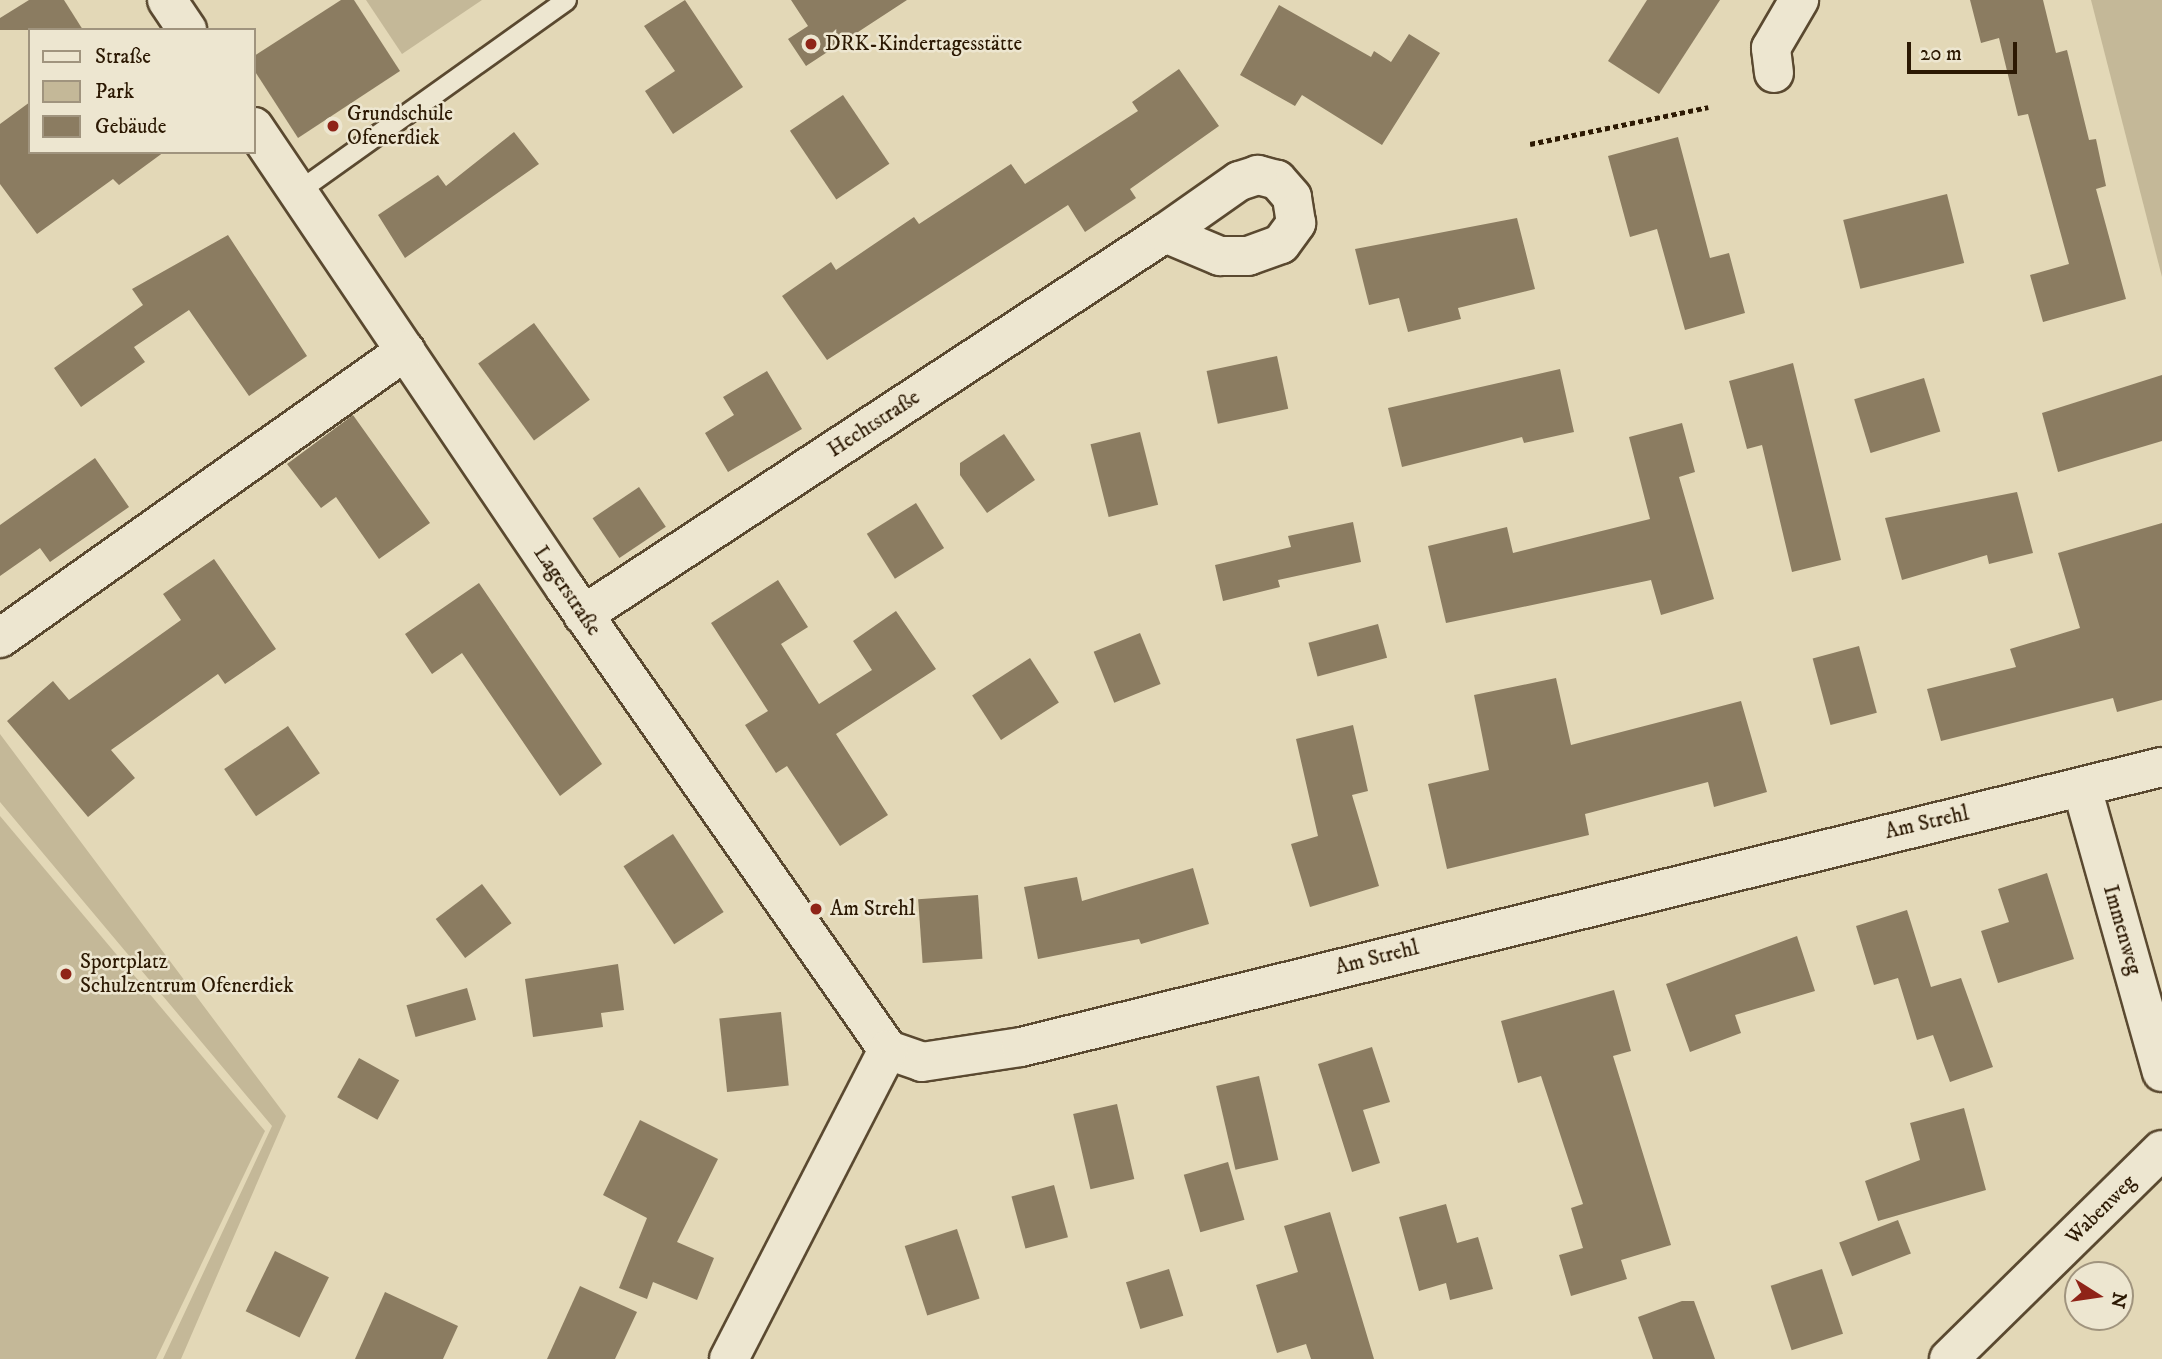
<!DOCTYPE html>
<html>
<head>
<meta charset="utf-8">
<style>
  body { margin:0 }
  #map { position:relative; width:2162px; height:1359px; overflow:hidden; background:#e3d8b7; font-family:"IM FELL DW Pica",serif }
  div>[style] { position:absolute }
  .green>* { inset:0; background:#c4b898 }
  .building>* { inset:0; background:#8b7c61; transform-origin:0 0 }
  .path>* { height:4.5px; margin-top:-2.25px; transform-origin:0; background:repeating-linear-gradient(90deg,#2c1903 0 5px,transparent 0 8.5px) }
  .roads { filter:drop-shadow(2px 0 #5a4930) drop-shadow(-2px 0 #5a4930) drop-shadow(0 2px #5a4930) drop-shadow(0 -2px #5a4930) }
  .lane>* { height:19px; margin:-9.5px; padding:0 9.5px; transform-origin:9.5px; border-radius:9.5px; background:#ede6d0 }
  .street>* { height:38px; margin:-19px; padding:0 19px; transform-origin:19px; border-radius:19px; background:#ede6d0 }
  .dots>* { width:19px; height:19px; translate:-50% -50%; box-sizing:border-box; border:4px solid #ede6d0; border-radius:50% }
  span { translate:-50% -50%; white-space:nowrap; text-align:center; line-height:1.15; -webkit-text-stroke:5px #ede6d0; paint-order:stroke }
  .poi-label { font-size:21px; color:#2c1903 }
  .left { translate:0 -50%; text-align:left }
  .street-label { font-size:21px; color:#2c1903 }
  .legend { position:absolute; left:28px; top:28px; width:228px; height:126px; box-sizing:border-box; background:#ede6d0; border:2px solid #a0947e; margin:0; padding:9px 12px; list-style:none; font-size:21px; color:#2c1903 }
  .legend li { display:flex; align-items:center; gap:14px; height:35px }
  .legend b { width:35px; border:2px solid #a0947e }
  .north { position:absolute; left:2064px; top:1261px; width:70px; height:70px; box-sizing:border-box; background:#ede6d0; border:2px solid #a0947e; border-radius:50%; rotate:102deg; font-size:19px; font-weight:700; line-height:28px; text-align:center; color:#2c1903 }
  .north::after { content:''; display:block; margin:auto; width:24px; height:32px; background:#8f2418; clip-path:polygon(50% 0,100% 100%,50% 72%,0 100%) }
  .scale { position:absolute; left:1907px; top:42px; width:110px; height:32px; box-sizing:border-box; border:4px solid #2c1903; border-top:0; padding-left:9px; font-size:21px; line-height:24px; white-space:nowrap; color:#2c1903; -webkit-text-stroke:5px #ede6d0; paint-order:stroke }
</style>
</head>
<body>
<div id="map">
  <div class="green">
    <i style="clip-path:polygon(366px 0,482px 0,402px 54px)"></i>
    <i style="clip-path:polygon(2091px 0,2162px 0,2162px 277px)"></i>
    <i style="clip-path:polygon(0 734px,286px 1116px,181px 1359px,163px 1359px,272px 1126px,0 802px)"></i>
    <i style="clip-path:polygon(0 816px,265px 1131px,156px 1359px,0 1359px)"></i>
  </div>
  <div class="building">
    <i style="clip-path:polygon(29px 0,64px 0,83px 30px,0 30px,0 18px)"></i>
    <i style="clip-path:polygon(341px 0,354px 0,400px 71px,298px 138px,254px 70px,254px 56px)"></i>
    <i style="clip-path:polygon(685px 0,743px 87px,673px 134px,645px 91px,675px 71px,644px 26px)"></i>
    <i style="clip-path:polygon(791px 0,907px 0,806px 66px,788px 39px,808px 26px)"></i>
    <i style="clip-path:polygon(1647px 0,1720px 0,1659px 94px,1608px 61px)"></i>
    <i style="clip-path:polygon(1970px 0,2043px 0,2056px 53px,2067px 50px,2089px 140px,2096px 139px,2106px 186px,2096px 189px,2126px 299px,2043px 322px,2030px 275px,2069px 264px,2028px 114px,2018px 116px,1999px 38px,1981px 43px)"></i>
    <i style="clip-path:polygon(1279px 5px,1371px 57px,1374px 51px,1391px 62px,1409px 34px,1440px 53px,1382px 145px,1302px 95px,1295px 106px,1240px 75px)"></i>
    <i style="clip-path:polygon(1179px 69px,1219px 126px,1130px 189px,1136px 198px,1085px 232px,1068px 205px,827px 360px,782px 296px,831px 262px,836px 270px,914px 217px,919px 224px,1011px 164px,1025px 184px,1138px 111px,1132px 102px)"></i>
    <i style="left:843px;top:95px;width:83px;height:64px;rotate:56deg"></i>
    <i style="clip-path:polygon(30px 102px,30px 152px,164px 152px,119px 185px,113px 179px,37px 234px,0 184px,0 124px)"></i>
    <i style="clip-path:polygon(514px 132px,539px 164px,405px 258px,378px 215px,438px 175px,446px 186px)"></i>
    <i style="clip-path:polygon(1678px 137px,1710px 258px,1729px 253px,1745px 313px,1685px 330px,1657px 229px,1630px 237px,1608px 156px)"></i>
    <i style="left:1947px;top:194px;width:71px;height:107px;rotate:76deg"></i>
    <i style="clip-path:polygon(1517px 218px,1535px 289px,1458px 308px,1461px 319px,1408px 332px,1399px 298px,1369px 305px,1355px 249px)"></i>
    <i style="clip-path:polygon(228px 235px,307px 356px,249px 396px,189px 310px,134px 347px,145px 362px,81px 407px,54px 368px,143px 305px,132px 289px)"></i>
    <i style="left:534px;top:323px;width:95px;height:69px;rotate:54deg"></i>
    <i style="left:1277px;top:356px;width:54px;height:72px;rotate:78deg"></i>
    <i style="clip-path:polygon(1793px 363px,1841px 560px,1792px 572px,1762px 445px,1747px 449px,1729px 381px)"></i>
    <i style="clip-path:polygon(1560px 369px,1574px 432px,1524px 443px,1522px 437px,1402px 467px,1388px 408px)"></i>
    <i style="clip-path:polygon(767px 371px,802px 429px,728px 472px,705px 433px,734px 415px,723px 397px)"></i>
    <i style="clip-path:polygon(2162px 375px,2162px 441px,2058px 472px,2042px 413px)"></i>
    <i style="left:1924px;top:378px;width:56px;height:73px;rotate:73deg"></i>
    <i style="clip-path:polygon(353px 415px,430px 523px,379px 559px,336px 497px,321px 508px,287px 464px)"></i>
    <i style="clip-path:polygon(1682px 423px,1695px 472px,1679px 477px,1714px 599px,1661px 615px,1651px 580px,1446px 623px,1428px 546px,1507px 527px,1513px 553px,1650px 519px,1629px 437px)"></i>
    <i style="left:1140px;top:432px;width:75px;height:51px;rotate:76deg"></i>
    <i style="clip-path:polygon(1004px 434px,1035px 480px,987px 513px,960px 475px,960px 463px)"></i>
    <i style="clip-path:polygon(95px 458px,129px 507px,50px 562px,40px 548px,0 576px,0 525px)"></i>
    <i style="left:639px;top:487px;width:48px;height:56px;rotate:56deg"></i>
    <i style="clip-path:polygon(2017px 492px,2033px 553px,1989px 564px,1987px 555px,1902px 580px,1885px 518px)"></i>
    <i style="left:916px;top:503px;width:53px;height:58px;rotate:58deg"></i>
    <i style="clip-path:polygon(1353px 522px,1361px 562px,1278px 580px,1280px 587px,1223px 601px,1215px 565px,1291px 547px,1288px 536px)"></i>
    <i style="clip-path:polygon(2162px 523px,2162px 700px,2117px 712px,2113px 698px,1941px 741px,1927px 689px,2016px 667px,2010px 649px,2080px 628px,2058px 553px)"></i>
    <i style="clip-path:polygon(214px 559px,276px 649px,225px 684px,218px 674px,111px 750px,135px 778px,88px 817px,7px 721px,53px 681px,69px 700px,181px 620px,163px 594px)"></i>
    <i style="clip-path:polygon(778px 580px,808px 627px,781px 644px,819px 704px,872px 670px,853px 641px,896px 611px,936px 669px,836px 734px,888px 815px,840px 846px,787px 766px,776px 773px,745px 725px,768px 711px,711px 623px)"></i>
    <i style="clip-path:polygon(479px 583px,602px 764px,560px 796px,462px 653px,432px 674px,405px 634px)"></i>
    <i style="left:1378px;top:624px;width:35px;height:72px;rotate:75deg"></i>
    <i style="left:1140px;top:633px;width:55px;height:50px;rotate:68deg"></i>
    <i style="left:1859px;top:646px;width:69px;height:48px;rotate:75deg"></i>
    <i style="left:1030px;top:658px;width:53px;height:69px;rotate:57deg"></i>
    <i style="clip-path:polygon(1556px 678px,1571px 745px,1741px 701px,1767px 792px,1714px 807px,1708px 782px,1585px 814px,1589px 835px,1447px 869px,1428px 784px,1489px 770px,1474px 695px)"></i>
    <i style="clip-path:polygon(1353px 725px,1368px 791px,1352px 795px,1379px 886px,1310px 907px,1291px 844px,1318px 836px,1296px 739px)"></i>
    <i style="left:288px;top:726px;width:57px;height:77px;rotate:56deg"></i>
    <i style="left:673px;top:834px;width:93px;height:59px;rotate:57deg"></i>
    <i style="clip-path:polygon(1193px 868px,1209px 924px,1141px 944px,1139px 939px,1038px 959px,1024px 887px,1077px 877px,1082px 901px)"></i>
    <i style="clip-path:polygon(2047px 873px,2074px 959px,1998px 983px,1981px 931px,2009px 922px,1998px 889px)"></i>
    <i style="left:482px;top:884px;width:49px;height:58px;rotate:53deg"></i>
    <i style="left:978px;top:895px;width:64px;height:60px;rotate:86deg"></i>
    <i style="clip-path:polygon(1907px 910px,1931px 987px,1961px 978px,1993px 1067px,1950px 1082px,1933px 1035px,1917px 1040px,1898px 978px,1874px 985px,1856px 926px)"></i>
    <i style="clip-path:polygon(1797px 936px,1815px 991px,1735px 1015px,1741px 1033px,1690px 1052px,1666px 984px)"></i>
    <i style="clip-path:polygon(618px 964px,624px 1010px,601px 1013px,603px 1027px,533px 1037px,525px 979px)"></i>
    <i style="left:467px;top:988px;width:33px;height:63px;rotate:74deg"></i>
    <i style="clip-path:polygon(1614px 990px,1631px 1051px,1613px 1056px,1671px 1245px,1621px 1260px,1627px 1279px,1571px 1296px,1559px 1255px,1583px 1248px,1571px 1208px,1583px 1204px,1541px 1076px,1518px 1083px,1501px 1021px)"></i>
    <i style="left:781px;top:1012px;width:74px;height:62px;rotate:84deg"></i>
    <i style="clip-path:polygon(1372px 1047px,1390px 1102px,1363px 1110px,1380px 1163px,1352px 1172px,1318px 1064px)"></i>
    <i style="left:359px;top:1058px;width:46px;height:45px;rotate:29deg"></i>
    <i style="left:1259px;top:1076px;width:86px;height:44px;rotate:77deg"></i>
    <i style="left:1117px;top:1104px;width:77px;height:45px;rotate:77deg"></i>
    <i style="clip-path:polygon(1964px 1108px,1986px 1190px,1878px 1221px,1865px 1181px,1920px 1160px,1910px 1123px)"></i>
    <i style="clip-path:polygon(640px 1120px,718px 1159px,677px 1242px,714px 1258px,697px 1300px,653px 1282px,647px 1299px,619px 1288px,647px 1218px,603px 1195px)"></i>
    <i style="left:1228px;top:1162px;width:60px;height:46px;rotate:74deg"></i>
    <i style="left:1054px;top:1185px;width:54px;height:44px;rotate:75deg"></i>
    <i style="clip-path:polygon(1446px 1204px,1457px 1243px,1478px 1237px,1493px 1289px,1450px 1300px,1446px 1283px,1419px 1291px,1399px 1217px)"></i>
    <i style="clip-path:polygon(1330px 1212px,1374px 1359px,1311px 1359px,1306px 1344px,1277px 1353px,1256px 1285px,1298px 1272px,1284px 1226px)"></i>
    <i style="left:1898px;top:1220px;width:36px;height:63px;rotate:69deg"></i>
    <i style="left:957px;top:1229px;width:73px;height:55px;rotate:72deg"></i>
    <i style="left:275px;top:1251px;width:60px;height:67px;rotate:26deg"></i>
    <i style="left:1169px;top:1269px;width:49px;height:45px;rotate:73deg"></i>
    <i style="left:1822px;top:1269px;width:68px;height:54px;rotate:72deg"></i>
    <i style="clip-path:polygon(580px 1286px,637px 1312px,615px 1359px,547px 1359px)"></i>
    <i style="clip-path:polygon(385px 1292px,458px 1326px,443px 1359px,355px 1359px)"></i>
    <i style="clip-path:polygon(1682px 1301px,1694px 1301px,1715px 1359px,1653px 1359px,1638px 1317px)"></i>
  </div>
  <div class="path">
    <i style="left:1530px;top:144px;width:182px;rotate:-11.7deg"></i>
  </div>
  <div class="roads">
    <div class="lane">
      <i style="left:298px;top:191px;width:329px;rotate:-35.5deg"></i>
    </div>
    <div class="street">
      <i style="left:167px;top:0;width:36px;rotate:56deg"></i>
      <i style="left:1774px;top:73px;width:25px;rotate:-97deg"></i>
      <i style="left:1771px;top:48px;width:56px;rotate:-59.7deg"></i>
      <i style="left:254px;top:127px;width:556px;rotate:56deg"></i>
      <i style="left:565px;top:588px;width:564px;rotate:55.04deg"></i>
      <i style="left:583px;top:615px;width:696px;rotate:-33.28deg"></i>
      <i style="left:1165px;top:233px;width:60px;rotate:22.7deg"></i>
      <i style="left:1220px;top:256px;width:28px"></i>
      <i style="left:1248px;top:256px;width:35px;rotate:-20deg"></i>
      <i style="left:1281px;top:244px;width:26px;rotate:-54deg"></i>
      <i style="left:1296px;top:223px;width:26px;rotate:-99deg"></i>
      <i style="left:1292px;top:197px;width:23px;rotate:-131deg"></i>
      <i style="left:1277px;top:180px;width:20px;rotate:-165deg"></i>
      <i style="left:1258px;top:175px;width:20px;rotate:162deg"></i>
      <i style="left:1239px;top:181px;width:90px;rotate:144.9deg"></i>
      <i style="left:0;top:638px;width:497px;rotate:-35.3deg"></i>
      <i style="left:2082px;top:788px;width:295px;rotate:74.3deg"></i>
      <i style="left:888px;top:1050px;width:36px;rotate:19deg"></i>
      <i style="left:922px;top:1062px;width:100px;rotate:-8.6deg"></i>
      <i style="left:1021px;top:1047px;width:1175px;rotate:-13.79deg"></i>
      <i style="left:729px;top:1359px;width:348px;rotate:-62.8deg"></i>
      <i style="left:1949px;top:1359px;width:298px;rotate:-44.5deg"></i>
    </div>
  </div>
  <div class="dots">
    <i style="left:811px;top:44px;background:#8f2418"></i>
    <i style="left:333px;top:126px;background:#8f2418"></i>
    <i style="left:816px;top:909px;background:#8f2418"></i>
    <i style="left:66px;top:974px;background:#8f2418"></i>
  </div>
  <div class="poi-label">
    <span class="left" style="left:825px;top:44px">DRK-Kindertagesstätte</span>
    <span class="left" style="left:347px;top:126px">Grundschule<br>Ofenerdiek</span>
    <span class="left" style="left:830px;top:909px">Am Strehl</span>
    <span class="left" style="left:80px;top:974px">Sportplatz<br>Schulzentrum Ofenerdiek</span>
  </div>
  <div class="street-label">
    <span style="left:874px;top:424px;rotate:-33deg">Hechtstraße</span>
    <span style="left:567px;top:591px;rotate:56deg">Lagerstraße</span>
    <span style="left:1927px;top:823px;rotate:-13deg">Am Strehl</span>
    <span style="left:2122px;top:930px;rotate:74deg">Immenweg</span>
    <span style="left:1377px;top:958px;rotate:-14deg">Am Strehl</span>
    <span style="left:2101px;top:1210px;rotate:-45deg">Wabenweg</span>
  </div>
  <ul class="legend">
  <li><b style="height:9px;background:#ede6d0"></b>Straße</li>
  <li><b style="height:19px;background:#c4b898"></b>Park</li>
  <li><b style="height:19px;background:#8b7c61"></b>Gebäude</li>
  </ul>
  <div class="north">N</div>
  <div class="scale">20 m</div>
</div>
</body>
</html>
